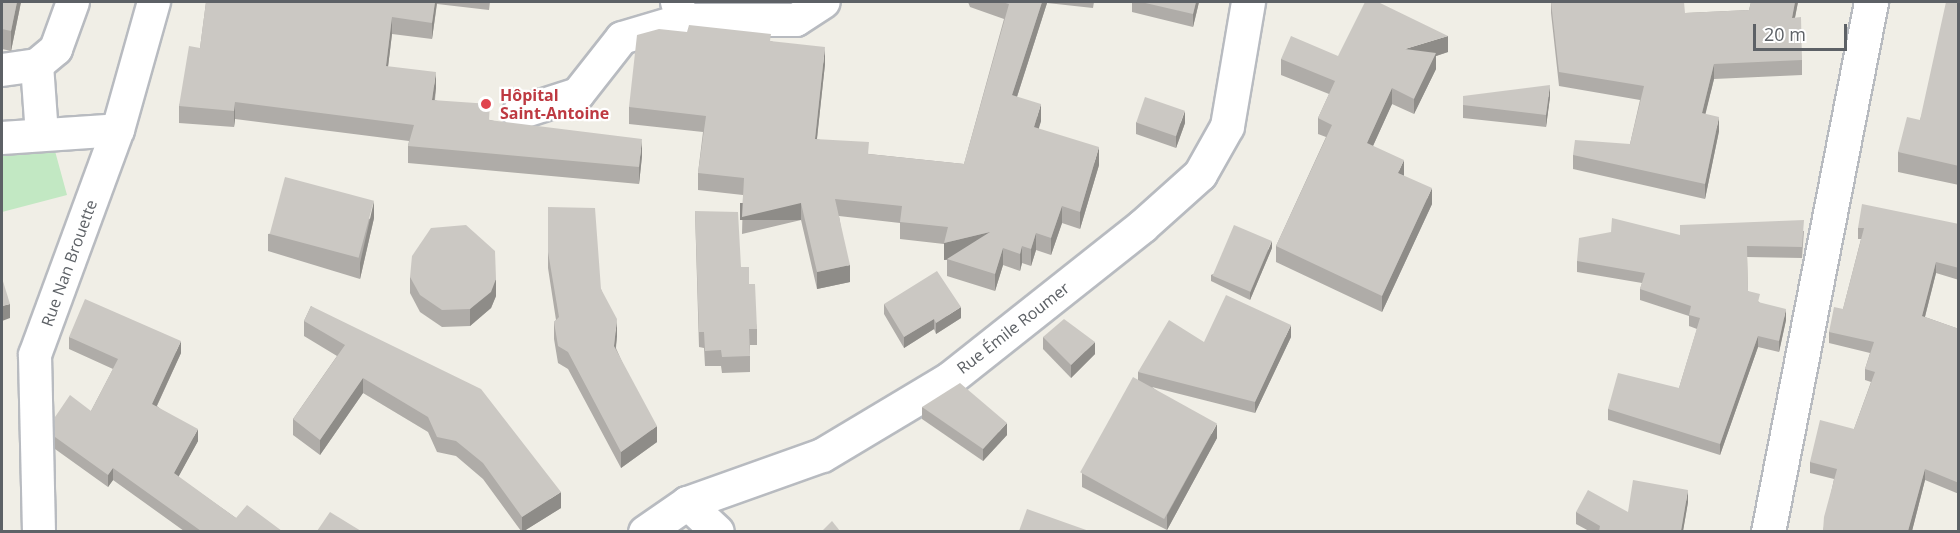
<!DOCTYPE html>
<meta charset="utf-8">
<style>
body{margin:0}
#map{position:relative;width:1960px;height:533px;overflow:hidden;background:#f0eee6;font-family:"Open Sans",sans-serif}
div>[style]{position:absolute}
.green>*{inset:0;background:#c2e8c3}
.roads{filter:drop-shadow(2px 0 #b8bbc0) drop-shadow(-2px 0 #b8bbc0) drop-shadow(0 2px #b8bbc0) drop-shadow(0 -2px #b8bbc0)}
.minor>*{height:32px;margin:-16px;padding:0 16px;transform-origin:16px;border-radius:16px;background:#fff}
.tertiary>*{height:33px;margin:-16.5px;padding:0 16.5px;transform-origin:16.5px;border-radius:16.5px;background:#fff}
.wall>*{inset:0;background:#afaca8}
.shaded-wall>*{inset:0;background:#8e8c88;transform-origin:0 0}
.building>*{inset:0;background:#cbc8c3;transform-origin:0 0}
.dots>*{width:16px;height:16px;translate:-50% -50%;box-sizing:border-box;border:3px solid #fff;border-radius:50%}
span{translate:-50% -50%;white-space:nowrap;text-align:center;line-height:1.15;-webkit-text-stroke:4.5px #fff;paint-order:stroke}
.health-label{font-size:16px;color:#be3a42;font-weight:700}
.left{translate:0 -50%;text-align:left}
.street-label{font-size:16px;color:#5d6166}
.frame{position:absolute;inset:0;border:3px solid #5d6166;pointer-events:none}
.scale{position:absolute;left:1753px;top:24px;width:94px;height:27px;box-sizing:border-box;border:3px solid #5d6166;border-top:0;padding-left:8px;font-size:18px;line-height:21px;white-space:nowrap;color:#5d6166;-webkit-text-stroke:4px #fff;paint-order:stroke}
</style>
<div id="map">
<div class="green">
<div style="clip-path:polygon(52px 140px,67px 195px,2px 212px,2px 153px)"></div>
</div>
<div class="roads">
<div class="minor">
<div style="left:677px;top:2px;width:19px;rotate:72deg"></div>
<div style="left:683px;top:20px;width:113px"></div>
<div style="left:796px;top:20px;width:33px;rotate:-33deg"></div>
<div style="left:37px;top:65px;width:25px;rotate:-40deg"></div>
<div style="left:56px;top:49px;width:50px;rotate:-70.1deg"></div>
<div style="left:2px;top:70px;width:35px;rotate:-8deg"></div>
<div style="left:37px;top:65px;width:69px;rotate:85.9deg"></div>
<div style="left:519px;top:113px;width:62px;rotate:-17.9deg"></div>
<div style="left:578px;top:94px;width:71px;rotate:-51.8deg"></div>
<div style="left:622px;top:38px;width:64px;rotate:-16.4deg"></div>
<div style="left:2px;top:138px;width:116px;rotate:-3.9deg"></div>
<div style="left:687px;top:503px;width:42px;rotate:43.1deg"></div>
<div style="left:39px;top:532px;width:177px;rotate:-91.3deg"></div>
<div style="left:35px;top:355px;width:240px;rotate:-69.8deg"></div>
<div style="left:118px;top:130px;width:133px;rotate:-74.3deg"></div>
</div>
<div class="tertiary">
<div style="left:645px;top:532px;width:51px;rotate:-34.6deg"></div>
<div style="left:687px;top:503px;width:143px;rotate:-19.6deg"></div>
<div style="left:822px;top:455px;width:148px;rotate:-30.9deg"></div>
<div style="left:949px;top:379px;width:246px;rotate:-38.4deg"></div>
<div style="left:1142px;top:226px;width:78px;rotate:-41.9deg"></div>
<div style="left:1200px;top:174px;width:55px;rotate:-60.6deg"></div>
<div style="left:1227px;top:126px;width:126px;rotate:-80.4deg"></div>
<div style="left:1768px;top:532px;width:540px;rotate:-79deg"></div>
</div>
</div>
<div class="wall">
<div style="clip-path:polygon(2px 2px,21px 2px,11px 51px,2px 49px)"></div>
<div style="clip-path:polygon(206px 2px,490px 2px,489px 10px,437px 4px,432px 39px,392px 34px,388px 67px,436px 88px,435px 100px,490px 120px,642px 156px,639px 184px,408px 163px,408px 146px,409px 141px,235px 119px,234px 127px,179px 123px,179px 106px,200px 48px)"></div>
<div style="clip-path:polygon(968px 2px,1094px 2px,1093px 8px,1047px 3px,1017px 97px,1041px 121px,1038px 129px,1099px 165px,1080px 229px,1062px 223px,1051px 255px,1036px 250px,1031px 266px,1022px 263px,1020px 271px,1003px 265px,995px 291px,947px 276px,947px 260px,944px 260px,944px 244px,900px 239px,900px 223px,839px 216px,850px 282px,817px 289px,801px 220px,742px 234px,743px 195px,698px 190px,698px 173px,703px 132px,629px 124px,629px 107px,687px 32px,771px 41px,825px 64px,817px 139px,869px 154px,964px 164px,1004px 19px,970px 7px)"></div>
<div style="clip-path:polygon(1132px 2px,1199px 2px,1193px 27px,1132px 12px)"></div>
<div style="clip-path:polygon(1551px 2px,1685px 13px,1749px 10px,1751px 2px,1798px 2px,1795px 18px,1802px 60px,1802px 75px,1714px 79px,1705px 114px,1719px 131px,1705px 199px,1573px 169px,1573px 155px,1630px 144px,1640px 100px,1559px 86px,1551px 13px)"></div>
<div style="clip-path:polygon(1959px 2px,1959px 185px,1898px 172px,1898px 152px,1920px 120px)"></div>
<div style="clip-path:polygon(1448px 52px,1436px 56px,1436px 69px,1414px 114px,1392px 104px,1373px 146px,1404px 176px,1432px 204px,1382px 312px,1276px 262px,1276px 246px,1326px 137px,1318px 134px,1318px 118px,1329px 94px,1281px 75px,1281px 59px)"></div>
<div style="clip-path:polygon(1463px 96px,1550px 97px,1546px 127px,1463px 118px)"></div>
<div style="clip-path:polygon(1136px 122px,1185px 123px,1176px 148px,1136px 134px)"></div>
<div style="clip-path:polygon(548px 207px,601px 289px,617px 336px,616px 348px,657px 442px,621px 468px,568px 369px,558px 363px,554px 339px,554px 322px,556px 320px,548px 268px)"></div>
<div style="clip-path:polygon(695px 211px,741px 267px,749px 284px,757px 329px,757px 345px,750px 345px,750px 372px,722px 373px,721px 366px,705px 366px,704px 348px,699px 347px)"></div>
<div style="clip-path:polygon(374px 218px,360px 279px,268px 251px,268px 234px)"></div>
<div style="clip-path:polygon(1959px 224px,1959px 280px,1936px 273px,1925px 317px,1959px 329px,1959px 494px,1925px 480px,1912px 531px,1823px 531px,1834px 479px,1810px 473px,1810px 462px,1854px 429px,1871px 382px,1865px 380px,1865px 369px,1870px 353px,1829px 343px,1829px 332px,1843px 309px,1861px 239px,1858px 239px,1858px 228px)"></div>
<div style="clip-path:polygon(1804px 231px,1802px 258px,1747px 257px,1748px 291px,1760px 303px,1786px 320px,1779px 352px,1758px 347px,1720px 455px,1608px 420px,1608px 409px,1679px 388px,1697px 329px,1689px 326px,1689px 316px,1640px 300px,1640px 289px,1642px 283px,1577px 272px,1577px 261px,1680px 235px)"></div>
<div style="clip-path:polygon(1272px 248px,1250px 300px,1211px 281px,1211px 275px)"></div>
<div style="clip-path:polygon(410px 277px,496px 296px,491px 308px,470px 326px,442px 327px,420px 312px,410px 293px)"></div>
<div style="clip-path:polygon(884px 304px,961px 318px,936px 334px,934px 329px,904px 348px,884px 314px)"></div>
<div style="clip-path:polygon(311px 306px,561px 508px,524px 531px,521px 531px,483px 479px,456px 456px,437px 452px,428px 432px,363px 393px,320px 455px,293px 435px,293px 419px,337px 356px,304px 336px,304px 321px)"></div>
<div style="clip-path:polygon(69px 337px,181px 353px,157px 406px,198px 441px,178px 477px,236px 518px,282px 531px,184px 531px,113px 480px,108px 487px,55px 449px,55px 417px,91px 411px,113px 369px,69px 349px)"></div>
<div style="clip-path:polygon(1043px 337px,1095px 354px,1071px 378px,1043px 349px)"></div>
<div style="clip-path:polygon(1291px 337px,1255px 413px,1152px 387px,1217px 438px,1167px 530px,1082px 487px,1082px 473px,1138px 380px,1138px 372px,1204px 342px)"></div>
<div style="clip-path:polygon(922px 407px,1007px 435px,983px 461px,922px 419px)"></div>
<div style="clip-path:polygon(1688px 502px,1683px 531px,1589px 531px,1576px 524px,1576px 512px,1628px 512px)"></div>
</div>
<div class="shaded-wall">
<div style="clip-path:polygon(17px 2px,21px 2px,11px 51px,11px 31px)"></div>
<div style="clip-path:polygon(435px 2px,437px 2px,432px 39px,432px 23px)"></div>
<div style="clip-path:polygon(1042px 2px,1047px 2px,1047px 3px,1012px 112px,1012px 95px)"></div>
<div style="clip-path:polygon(1196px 2px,1199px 2px,1193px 27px,1193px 14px)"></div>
<div style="clip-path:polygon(1795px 2px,1798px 2px,1792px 32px,1792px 18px)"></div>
<div style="clip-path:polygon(392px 17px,392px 34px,386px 83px,386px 66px)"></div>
<div style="clip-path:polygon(1448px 36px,1448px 52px,1436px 56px,1436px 69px,1414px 114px,1414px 99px,1405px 49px)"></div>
<div style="clip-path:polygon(825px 47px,825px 64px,815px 156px,815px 139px)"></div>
<div style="clip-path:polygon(1714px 64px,1714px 79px,1702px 128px,1702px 113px)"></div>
<div style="clip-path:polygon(436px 72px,436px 88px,432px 116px,432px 100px)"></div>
<div style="clip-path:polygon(1550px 85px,1550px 97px,1546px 127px,1546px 115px)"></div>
<div style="clip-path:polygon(1392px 88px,1392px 104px,1367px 159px,1367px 143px)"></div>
<div style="clip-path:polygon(235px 102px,235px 119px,234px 127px,234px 111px)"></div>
<div style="clip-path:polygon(1041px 104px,1041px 121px,1034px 145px,1034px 127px)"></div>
<div style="clip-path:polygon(1185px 111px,1185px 123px,1176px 148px,1176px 136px)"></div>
<div style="clip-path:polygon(1719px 117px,1719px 131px,1705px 199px,1705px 184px)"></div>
<div style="clip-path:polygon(642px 139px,642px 156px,639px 184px,639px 167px)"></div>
<div style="clip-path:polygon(1099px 147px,1099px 165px,1080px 229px,1080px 212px)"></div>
<div style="clip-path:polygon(1404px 160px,1404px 176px,1398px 173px)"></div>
<div style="clip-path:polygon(1432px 188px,1432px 204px,1382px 312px,1382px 296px)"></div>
<div style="clip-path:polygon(374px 201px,374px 218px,360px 279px,360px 263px)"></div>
<div style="left:801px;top:203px;width:17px;height:61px;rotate:90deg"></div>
<div style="clip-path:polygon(1062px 206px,1062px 223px,1051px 255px,1051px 238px)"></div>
<div style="clip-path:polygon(990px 232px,990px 250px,944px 260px,944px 243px)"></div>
<div style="clip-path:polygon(1036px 233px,1036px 250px,1031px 266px,1031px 249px)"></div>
<div style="clip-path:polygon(1272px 241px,1272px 248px,1250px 300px,1250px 293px)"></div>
<div style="clip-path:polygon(1022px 246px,1022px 263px,1020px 271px,1020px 254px)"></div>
<div style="clip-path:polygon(1003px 248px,1003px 265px,995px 291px,995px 274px)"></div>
<div style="clip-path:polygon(1936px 262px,1936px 273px,1922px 328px,1922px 316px)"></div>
<div style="clip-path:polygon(850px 265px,850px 282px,817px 289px,817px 272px)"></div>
<div style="clip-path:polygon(496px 279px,496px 296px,491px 308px,470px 326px,470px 309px)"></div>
<div style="clip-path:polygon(10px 304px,10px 318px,2px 321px,2px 306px)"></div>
<div style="clip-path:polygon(961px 307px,961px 318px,936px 334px,936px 323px)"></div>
<div style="clip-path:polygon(1786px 309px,1786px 320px,1779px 352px,1779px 341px)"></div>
<div style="clip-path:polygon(617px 319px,617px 336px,614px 362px,614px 346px)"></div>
<div style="clip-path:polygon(934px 319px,934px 329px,904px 348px,904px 337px)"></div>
<div style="clip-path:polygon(1291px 325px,1291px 337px,1255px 413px,1255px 402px)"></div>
<div style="clip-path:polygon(1758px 336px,1758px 347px,1720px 455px,1720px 444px)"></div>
<div style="clip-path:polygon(181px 341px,181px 353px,152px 416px,152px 404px)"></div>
<div style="clip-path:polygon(1095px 342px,1095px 354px,1071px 378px,1071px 365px)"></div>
<div style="clip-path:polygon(363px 378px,363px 393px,320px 455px,320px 440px)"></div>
<div style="clip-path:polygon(1007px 423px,1007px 435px,983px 461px,983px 449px)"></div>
<div style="clip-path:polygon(1217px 424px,1217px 438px,1167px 530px,1167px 515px)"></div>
<div style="clip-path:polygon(657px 426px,657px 442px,621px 468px,621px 452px)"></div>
<div style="clip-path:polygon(198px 429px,198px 441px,174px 485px,174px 473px)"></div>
<div style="clip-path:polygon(113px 468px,113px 480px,108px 487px,108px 475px)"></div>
<div style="clip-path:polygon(1925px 469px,1925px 480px,1912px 531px,1908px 531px)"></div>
<div style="clip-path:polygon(1688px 490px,1688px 502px,1683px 531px,1681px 531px)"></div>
<div style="clip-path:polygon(561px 492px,561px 508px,524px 531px,522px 531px,522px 517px)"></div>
</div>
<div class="building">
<div style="clip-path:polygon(2px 2px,17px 2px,11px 31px,2px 29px)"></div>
<div style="clip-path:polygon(206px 2px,435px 2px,432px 23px,392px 17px,386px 66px,436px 72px,432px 100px,490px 104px,489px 120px,642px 139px,639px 167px,408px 146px,414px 125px,235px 102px,234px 111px,179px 106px,189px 46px,200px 48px)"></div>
<div style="clip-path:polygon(1002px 2px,1042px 2px,1012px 95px,1041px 104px,1034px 127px,1099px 147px,1080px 212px,1062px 206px,1051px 238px,1036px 233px,1031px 249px,1022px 246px,1020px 254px,1003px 248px,995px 274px,947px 259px,990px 232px,944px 243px,948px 227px,900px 222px,902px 206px,835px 199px,850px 265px,817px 272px,801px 203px,742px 217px,744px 178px,698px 173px,706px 116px,629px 107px,637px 35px,659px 29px,687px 32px,689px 25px,771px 34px,770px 41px,825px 47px,815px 139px,869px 142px,868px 154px,964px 164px,1009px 4px)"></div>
<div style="clip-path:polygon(1141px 2px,1196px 2px,1193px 14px)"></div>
<div style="clip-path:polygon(1365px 2px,1378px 2px,1448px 36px,1405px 49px,1436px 53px,1414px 99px,1392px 88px,1367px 143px,1404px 160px,1398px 173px,1432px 188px,1382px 296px,1276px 246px,1332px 125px,1318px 118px,1335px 81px,1281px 59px,1291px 36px,1338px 56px)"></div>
<div style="clip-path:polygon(1551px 2px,1684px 2px,1685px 13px,1749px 10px,1751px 2px,1795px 2px,1792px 18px,1801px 17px,1802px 60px,1714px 64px,1702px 113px,1719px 117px,1705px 184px,1573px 155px,1575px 140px,1630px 144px,1644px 86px,1559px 72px)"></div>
<div style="clip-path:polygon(1946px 2px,1959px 2px,1959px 166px,1898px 152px,1907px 117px,1920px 120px)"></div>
<div style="clip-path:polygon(1550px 85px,1546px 115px,1463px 105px,1463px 96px)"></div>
<div style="left:1145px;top:97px;width:42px;height:27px;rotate:19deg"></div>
<div style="left:285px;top:177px;width:92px;height:59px;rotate:15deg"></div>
<div style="clip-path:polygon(1862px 204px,1959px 224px,1959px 268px,1936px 262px,1922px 316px,1959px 329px,1959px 483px,1925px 469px,1908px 531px,1823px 531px,1824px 517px,1837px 469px,1810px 462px,1820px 420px,1854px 429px,1875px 372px,1865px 369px,1874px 342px,1829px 332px,1834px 307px,1843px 309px,1864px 228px,1858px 228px)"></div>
<div style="clip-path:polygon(548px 207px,595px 208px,601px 289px,617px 319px,614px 346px,657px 426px,621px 452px,568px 352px,558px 346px,554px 322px,559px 317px,548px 252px)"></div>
<div style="clip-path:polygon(695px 211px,738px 212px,741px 267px,749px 267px,749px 284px,755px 284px,757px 329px,749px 329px,750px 356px,722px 357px,721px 350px,705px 351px,704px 332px,699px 332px)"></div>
<div style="clip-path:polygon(1612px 218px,1680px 235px,1680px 225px,1804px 220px,1802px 247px,1747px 246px,1748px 291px,1760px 294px,1758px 302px,1786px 309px,1779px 341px,1758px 336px,1720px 444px,1608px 409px,1618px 373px,1679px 388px,1700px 318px,1689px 315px,1691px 306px,1640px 289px,1645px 273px,1577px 261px,1579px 238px,1611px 232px)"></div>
<div style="clip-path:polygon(466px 225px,495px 251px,496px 279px,491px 292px,470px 309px,442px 310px,420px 295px,410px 277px,412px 256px,431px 228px)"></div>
<div style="left:1234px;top:225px;width:41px;height:55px;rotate:23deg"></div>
<div style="clip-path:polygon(937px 271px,961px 307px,936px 323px,934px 319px,904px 337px,884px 304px)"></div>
<div style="clip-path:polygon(2px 278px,10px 304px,2px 306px)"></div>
<div style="clip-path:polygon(1226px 295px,1291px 325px,1255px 402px,1138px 372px,1169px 320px,1204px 342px)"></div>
<div style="clip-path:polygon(85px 299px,181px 341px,152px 404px,198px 429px,174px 473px,236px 518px,247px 505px,282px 531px,201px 531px,113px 468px,108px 475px,55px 437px,55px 417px,70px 395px,91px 411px,118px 359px,69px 337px)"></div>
<div style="clip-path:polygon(311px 306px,481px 389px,561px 492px,522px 517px,483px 463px,456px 441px,437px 437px,428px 417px,363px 378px,320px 440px,293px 419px,345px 345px,304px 321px)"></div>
<div style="clip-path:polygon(1064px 319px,1095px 342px,1071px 365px,1043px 337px)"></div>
<div style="left:1133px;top:377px;width:96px;height:109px;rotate:29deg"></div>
<div style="clip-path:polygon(960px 383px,1007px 423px,983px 449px,922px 407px)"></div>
<div style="clip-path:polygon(1633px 480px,1688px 490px,1681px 531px,1599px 531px,1600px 526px,1576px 512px,1588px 490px,1628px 512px)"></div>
<div style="clip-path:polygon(1027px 509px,1089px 531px,1019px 531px)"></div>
<div style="clip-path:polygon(330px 512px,361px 531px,317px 531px)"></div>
<div style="clip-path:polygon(832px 521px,840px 531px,822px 531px)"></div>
</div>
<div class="dots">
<div style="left:486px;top:104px;background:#e0444e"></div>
</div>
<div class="health-label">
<span class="left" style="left:500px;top:104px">Hôpital<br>Saint-Antoine</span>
</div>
<div class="street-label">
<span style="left:69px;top:263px;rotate:-70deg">Rue Nan Brouette</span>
<span style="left:1013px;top:328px;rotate:-38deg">Rue Émile Roumer</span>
</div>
<div class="frame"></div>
<div class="scale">20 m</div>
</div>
